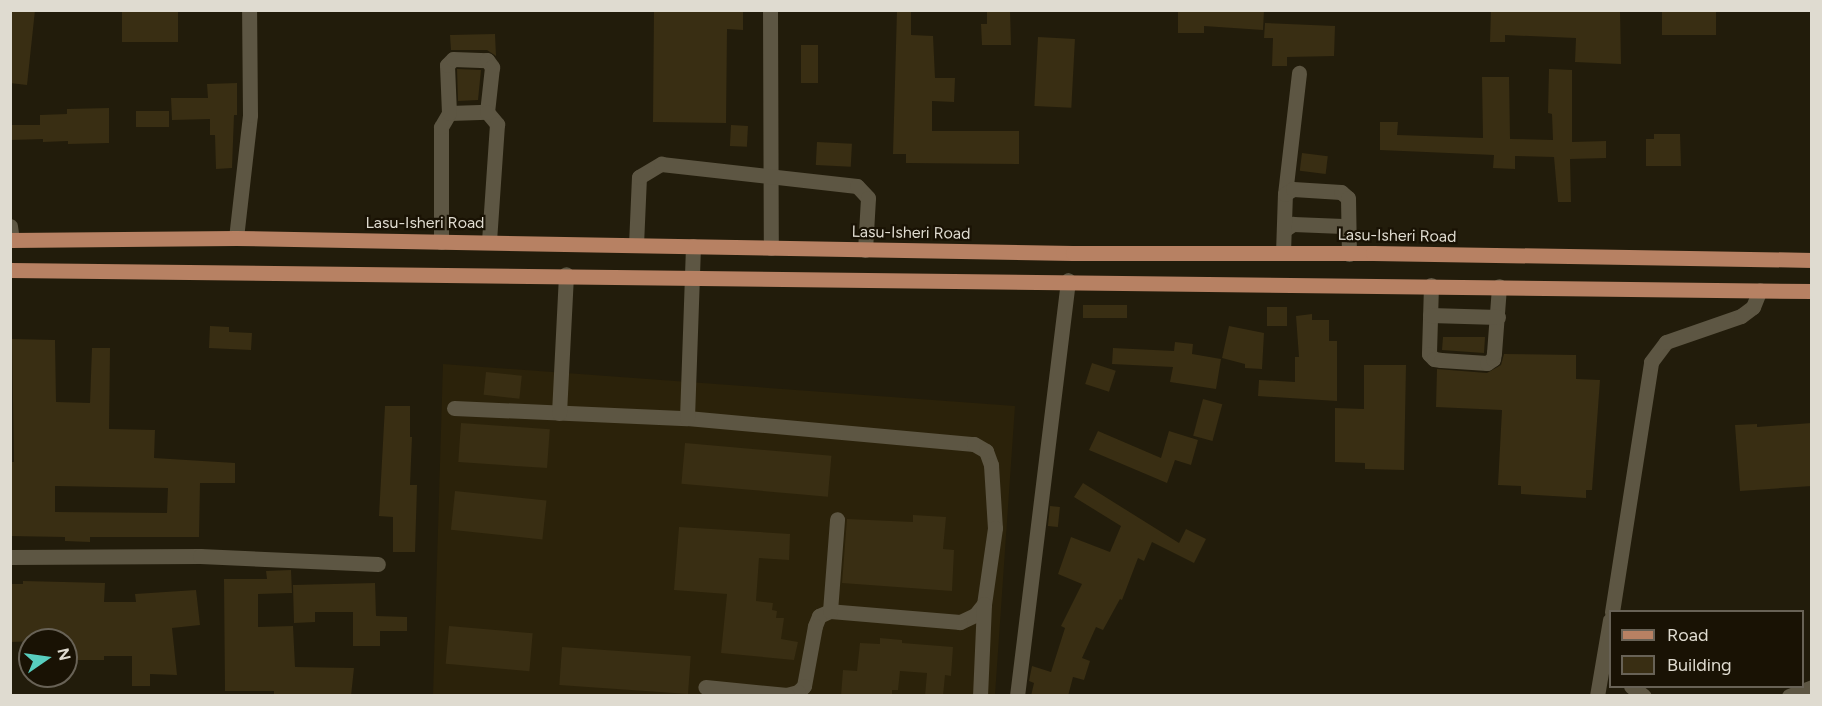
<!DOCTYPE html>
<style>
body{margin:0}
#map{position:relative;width:1822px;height:706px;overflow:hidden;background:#221c0b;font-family:Figtree,sans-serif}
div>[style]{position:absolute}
.built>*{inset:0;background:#2b220a}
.building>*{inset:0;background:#392e13;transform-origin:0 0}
.minor>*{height:15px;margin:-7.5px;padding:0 7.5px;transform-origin:7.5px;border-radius:7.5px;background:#5d5643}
.major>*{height:15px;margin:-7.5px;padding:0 7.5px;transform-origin:7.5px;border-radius:7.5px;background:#b78163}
span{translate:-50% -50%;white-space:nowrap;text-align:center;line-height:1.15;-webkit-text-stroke:4.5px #191204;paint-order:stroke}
.street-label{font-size:16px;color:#dfdbd0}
.frame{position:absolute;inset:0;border:12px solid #dfdbd0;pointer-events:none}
.legend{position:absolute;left:1609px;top:610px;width:195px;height:78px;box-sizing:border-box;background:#191204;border:2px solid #686256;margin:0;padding:8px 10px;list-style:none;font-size:18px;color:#dfdbd0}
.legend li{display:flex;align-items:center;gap:12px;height:30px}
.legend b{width:30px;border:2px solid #686256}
.north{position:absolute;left:18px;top:628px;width:60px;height:60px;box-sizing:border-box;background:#191204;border:2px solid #686256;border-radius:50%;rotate:77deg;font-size:16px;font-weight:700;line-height:24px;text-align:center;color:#dfdbd0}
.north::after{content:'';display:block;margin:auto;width:21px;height:27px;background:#58cebf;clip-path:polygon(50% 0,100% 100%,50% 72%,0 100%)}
</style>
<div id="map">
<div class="built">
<div style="clip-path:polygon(443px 364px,1015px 406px,995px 695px,433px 696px)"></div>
</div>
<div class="building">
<div style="clip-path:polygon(10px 10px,35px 10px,27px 85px,10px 83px)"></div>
<div style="left:122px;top:10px;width:56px;height:32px"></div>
<div style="clip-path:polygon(654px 10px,743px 10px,743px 30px,727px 29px,726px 123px,653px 122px)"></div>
<div style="clip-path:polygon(897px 10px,911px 10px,911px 35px,933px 36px,935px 78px,955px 78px,954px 102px,932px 101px,932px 131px,1019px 131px,1019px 164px,906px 163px,906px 154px,893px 154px)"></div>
<div style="clip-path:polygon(987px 10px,1010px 10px,1011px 45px,982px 45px,981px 24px,987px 24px)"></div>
<div style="clip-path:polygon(1178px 10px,1264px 10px,1263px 30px,1204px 26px,1204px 33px,1178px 33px)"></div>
<div style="clip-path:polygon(1491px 10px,1620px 10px,1621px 64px,1575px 62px,1576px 38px,1505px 35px,1505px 42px,1490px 42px)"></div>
<div style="left:1662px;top:10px;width:54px;height:25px"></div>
<div style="clip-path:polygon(1265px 23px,1335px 26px,1334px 56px,1287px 57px,1287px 66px,1272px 66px,1273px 38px,1264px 38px)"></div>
<div style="clip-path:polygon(495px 34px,496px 56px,487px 50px,451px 50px,450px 35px)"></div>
<div style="left:1038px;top:37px;width:37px;height:69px;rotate:3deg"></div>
<div style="left:801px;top:45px;width:17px;height:38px"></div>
<div style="clip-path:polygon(457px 69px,481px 70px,478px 100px,458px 101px)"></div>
<div style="clip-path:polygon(1549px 69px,1572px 70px,1572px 142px,1606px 141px,1606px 158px,1570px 159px,1571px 202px,1558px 202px,1554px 157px,1515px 156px,1515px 169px,1493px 168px,1494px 155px,1380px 150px,1380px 122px,1398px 122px,1397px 135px,1483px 138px,1482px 77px,1509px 77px,1510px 139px,1553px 140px,1552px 114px,1548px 113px)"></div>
<div style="clip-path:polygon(237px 83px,237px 115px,234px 115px,232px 168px,216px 169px,215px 135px,210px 135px,210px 119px,172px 120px,171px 98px,208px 98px,207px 84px)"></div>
<div style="clip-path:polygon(109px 108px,109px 143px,68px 144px,68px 141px,43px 142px,43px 139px,10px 140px,10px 125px,40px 125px,40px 115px,67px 114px,67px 109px)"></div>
<div style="left:169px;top:111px;width:16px;height:33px;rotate:90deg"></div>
<div style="left:731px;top:125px;width:17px;height:21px;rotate:3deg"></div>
<div style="clip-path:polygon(1654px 134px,1680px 134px,1681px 166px,1646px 166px,1646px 139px,1654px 139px)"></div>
<div style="left:817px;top:142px;width:35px;height:23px;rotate:3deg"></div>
<div style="left:1302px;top:153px;width:26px;height:18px;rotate:7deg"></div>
<div style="left:1083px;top:305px;width:44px;height:13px"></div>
<div style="left:1267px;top:307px;width:20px;height:19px"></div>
<div style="clip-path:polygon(1312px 314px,1312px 320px,1329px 320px,1329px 341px,1337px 341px,1337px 401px,1258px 396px,1259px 380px,1295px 382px,1295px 357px,1299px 357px,1296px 316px)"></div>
<div style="clip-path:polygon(210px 326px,229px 327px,229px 332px,252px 333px,251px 350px,209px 348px)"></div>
<div style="clip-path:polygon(1229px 326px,1264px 333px,1262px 369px,1245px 368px,1245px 364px,1222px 358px)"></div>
<div style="clip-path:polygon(1443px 337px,1485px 337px,1484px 353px,1442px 350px)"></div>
<div style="clip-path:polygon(evenodd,12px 339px,55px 340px,56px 402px,90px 403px,92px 348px,110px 348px,109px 429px,155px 430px,154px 458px,235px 463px,235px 483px,200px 483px,199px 537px,90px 537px,90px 542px,65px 541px,65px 537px,10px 536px,10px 462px,14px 462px,12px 339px,55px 486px,168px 488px,167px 513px,55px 512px,55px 486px)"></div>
<div style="clip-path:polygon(1175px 342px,1193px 344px,1192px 354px,1221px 359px,1216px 389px,1170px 382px,1173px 367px,1112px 364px,1113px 348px,1174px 351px)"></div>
<div style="clip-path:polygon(1504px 354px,1576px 355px,1576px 379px,1600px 380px,1592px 490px,1586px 490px,1586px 498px,1521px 494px,1521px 486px,1498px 485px,1502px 410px,1436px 407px,1437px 369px,1487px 373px,1501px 365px)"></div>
<div style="left:1092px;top:363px;width:25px;height:22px;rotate:18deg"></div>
<div style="clip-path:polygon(1364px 365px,1406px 365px,1404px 470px,1365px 469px,1365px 463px,1335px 462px,1335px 408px,1364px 409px)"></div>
<div style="left:486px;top:372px;width:36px;height:23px;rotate:6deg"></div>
<div style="left:1203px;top:399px;width:20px;height:38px;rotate:15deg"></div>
<div style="clip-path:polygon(385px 406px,410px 406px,410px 437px,412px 437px,410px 485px,417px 485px,415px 552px,393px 552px,393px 517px,379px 516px)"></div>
<div style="left:461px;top:423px;width:89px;height:39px;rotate:4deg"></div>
<div style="clip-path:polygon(1812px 423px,1812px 486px,1740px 491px,1735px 425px,1757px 424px,1757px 427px)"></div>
<div style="clip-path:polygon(1098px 431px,1161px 458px,1169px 431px,1198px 440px,1191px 465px,1175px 460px,1167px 483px,1089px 450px)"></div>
<div style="left:685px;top:443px;width:147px;height:41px;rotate:5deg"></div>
<div style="clip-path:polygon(1083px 483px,1179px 543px,1186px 529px,1206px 539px,1194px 563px,1152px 542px,1144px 561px,1138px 558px,1122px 600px,1120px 599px,1103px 630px,1096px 627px,1082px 658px,1090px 661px,1084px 680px,1073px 677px,1068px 696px,1031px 696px,1034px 683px,1029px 681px,1032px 666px,1051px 672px,1065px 628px,1061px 626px,1082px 584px,1058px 574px,1071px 537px,1110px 552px,1121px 526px,1074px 497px)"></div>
<div style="left:455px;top:491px;width:92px;height:39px;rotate:6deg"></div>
<div style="left:1050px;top:506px;width:10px;height:20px;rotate:6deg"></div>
<div style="clip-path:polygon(913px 515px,946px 517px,943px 549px,954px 550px,952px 591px,842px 583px,847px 519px,913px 522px)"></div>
<div style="clip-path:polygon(679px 527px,790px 534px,789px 560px,759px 558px,756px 601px,773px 603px,772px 610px,777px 611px,776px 618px,784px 618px,781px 639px,798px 642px,794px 660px,721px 653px,727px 594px,674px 590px)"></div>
<div style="clip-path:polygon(291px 570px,292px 593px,258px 594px,258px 627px,293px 626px,295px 667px,354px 668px,351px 696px,274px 696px,274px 691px,225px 691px,224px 579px,267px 579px,266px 571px)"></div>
<div style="clip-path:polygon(23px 581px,105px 583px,104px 602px,136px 602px,135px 594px,196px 590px,200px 625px,172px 628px,177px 675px,150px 674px,150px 686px,132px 686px,132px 656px,104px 656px,104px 660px,68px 660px,68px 640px,10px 642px,10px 584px,23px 584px)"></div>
<div style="clip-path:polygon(375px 583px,376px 616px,407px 617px,407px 631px,380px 631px,380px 646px,353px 646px,353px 612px,315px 612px,315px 622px,294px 623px,293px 585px)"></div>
<div style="left:449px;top:626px;width:84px;height:38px;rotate:5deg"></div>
<div style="clip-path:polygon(880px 638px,902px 640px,902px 643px,953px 647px,951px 676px,945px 675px,943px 696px,925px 696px,927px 673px,900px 671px,898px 690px,892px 690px,892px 696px,841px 696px,843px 670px,857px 671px,860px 643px,880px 644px)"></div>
<div style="left:562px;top:647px;width:129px;height:38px;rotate:4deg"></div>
</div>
<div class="minor">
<div style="left:770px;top:10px;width:238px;rotate:89.8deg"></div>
<div style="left:449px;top:113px;width:38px;rotate:-2deg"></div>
<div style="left:1285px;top:194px;width:122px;rotate:-83.4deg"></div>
<div style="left:10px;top:226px;width:14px;rotate:82deg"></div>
<div style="left:1284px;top:230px;width:11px;rotate:-34deg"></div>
<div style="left:1293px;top:224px;width:50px;rotate:2.3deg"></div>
<div style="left:1343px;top:226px;width:9px;rotate:49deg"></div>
<div style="left:236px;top:238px;width:124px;rotate:-83.5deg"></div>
<div style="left:250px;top:115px;width:105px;rotate:-90.5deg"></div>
<div style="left:441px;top:242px;width:115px;rotate:-90deg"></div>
<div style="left:441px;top:127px;width:16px;rotate:-60deg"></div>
<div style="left:449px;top:113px;width:48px;rotate:-92.4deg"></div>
<div style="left:447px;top:65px;width:8px;rotate:-45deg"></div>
<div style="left:453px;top:59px;width:34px;rotate:2deg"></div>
<div style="left:487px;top:60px;width:9px;rotate:54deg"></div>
<div style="left:492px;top:67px;width:45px;rotate:96.3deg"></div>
<div style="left:487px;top:112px;width:16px;rotate:50deg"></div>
<div style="left:497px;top:124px;width:117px;rotate:93.9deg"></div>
<div style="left:636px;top:245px;width:68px;rotate:-87.5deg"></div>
<div style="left:639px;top:177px;width:26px;rotate:-31deg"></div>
<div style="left:661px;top:164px;width:197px;rotate:6.4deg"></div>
<div style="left:857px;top:186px;width:16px;rotate:47deg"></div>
<div style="left:868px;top:198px;width:52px;rotate:93.3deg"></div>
<div style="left:1283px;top:253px;width:59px;rotate:-88.1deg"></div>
<div style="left:1285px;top:194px;width:9px;rotate:-32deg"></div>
<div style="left:1293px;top:189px;width:48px;rotate:3.6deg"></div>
<div style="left:1341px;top:192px;width:9px;rotate:41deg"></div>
<div style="left:1348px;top:198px;width:56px;rotate:89deg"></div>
<div style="left:1431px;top:285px;width:69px;rotate:91.7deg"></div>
<div style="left:1429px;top:354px;width:7px;rotate:45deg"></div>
<div style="left:1434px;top:359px;width:7px;rotate:8deg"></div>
<div style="left:1441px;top:360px;width:46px;rotate:3.7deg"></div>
<div style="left:1487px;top:363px;width:7px;rotate:-34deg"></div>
<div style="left:1493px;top:359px;width:6px;rotate:-81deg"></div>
<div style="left:1494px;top:353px;width:67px;rotate:-85.7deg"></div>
<div style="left:1430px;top:315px;width:68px;rotate:1.7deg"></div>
<div style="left:454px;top:408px;width:233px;rotate:2.5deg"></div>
<div style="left:687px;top:418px;width:288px;rotate:5.2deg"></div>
<div style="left:974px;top:444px;width:14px;rotate:30deg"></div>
<div style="left:986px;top:451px;width:15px;rotate:70deg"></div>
<div style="left:991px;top:465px;width:63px;rotate:86.4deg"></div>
<div style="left:995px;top:528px;width:77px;rotate:98.2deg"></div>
<div style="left:984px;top:604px;width:14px;rotate:129deg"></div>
<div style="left:975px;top:615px;width:17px;rotate:155deg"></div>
<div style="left:960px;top:622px;width:130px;rotate:-175.2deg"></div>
<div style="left:830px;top:611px;width:12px;rotate:156deg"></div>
<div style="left:819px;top:616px;width:11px;rotate:112deg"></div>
<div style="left:815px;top:626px;width:61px;rotate:100.4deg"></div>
<div style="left:804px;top:686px;width:8px;rotate:135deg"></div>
<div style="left:798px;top:692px;width:11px;rotate:165deg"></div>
<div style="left:787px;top:695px;width:82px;rotate:-174.4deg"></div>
<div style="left:559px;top:413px;width:139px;rotate:-87.1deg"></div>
<div style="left:687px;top:418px;width:172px;rotate:-88deg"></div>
<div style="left:10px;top:557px;width:190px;rotate:-0.3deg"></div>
<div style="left:200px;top:556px;width:178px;rotate:2.6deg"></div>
<div style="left:830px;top:611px;width:92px;rotate:-85.6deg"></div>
<div style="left:1612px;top:612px;width:253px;rotate:-81.1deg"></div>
<div style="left:1651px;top:362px;width:25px;rotate:-53deg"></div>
<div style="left:1666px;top:342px;width:79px;rotate:-19.1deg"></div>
<div style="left:1741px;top:316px;width:15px;rotate:-37deg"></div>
<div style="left:1753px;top:307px;width:18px;rotate:-68deg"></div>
<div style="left:1631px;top:686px;width:16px;rotate:38deg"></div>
<div style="left:980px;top:696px;width:92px;rotate:-87.5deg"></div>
<div style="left:1017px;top:696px;width:419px;rotate:-83deg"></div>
<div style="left:1597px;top:696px;width:77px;rotate:-80.3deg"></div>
<div style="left:1789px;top:696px;width:25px;rotate:-21deg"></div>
</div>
<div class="major">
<div style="left:10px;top:240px;width:226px;rotate:-0.5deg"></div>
<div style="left:236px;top:238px;width:837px;rotate:1.03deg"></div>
<div style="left:1073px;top:253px;width:300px"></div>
<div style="left:1373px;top:253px;width:439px;rotate:0.9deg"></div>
<div style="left:10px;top:270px;width:1802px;rotate:0.67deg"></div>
</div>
<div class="street-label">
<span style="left:425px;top:223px">Lasu-Isheri Road</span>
<span style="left:911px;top:233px;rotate:1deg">Lasu-Isheri Road</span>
<span style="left:1397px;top:236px;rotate:1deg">Lasu-Isheri Road</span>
</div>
<div class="frame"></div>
<ul class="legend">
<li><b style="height:8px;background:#b78163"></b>Road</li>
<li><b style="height:16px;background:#392e13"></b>Building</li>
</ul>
<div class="north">N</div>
</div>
